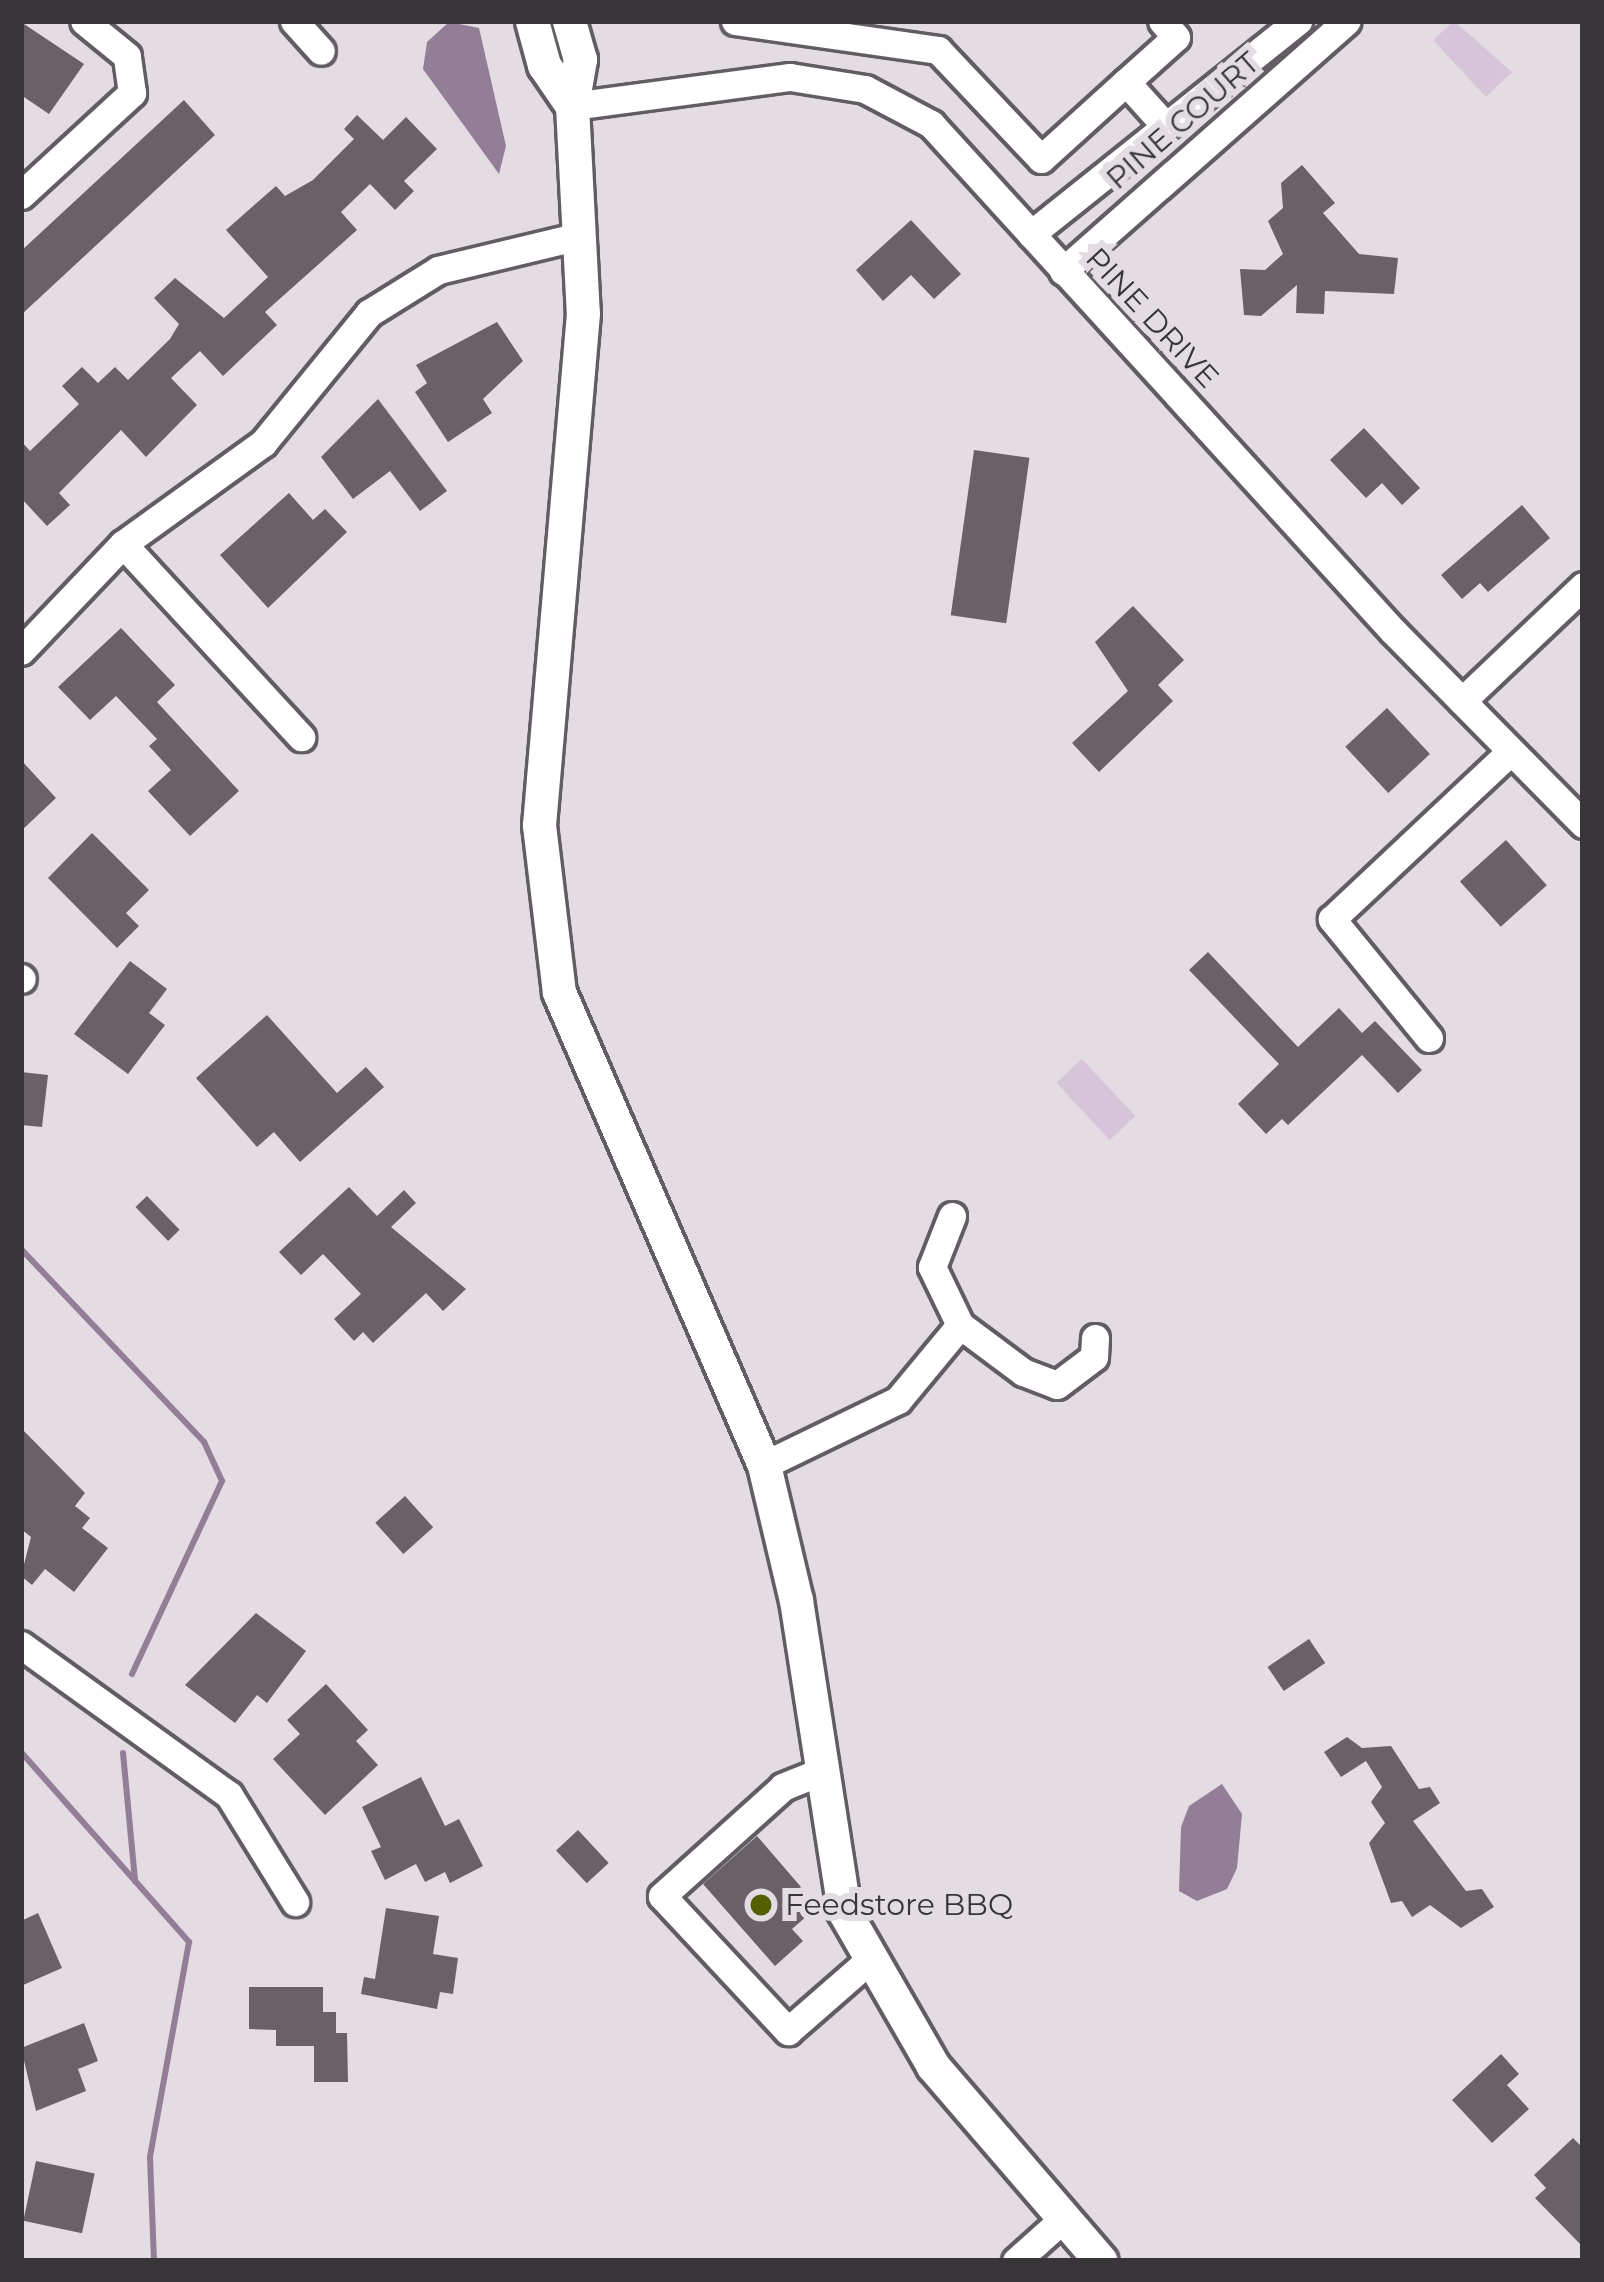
<!DOCTYPE html>
<style>
body{margin:0}
#map{position:relative;width:1604px;height:2282px;overflow:hidden;background:#e3dce3;font-family:Montserrat,sans-serif}
div>[style]{position:absolute}
.green>*{inset:0;background:#d6c5d8;transform-origin:0 0}
.water>*{inset:0;background:#947d97}
.stream>*{height:6px;margin:-3px;padding:0 3px;transform-origin:3px;border-radius:3px;background:#947d97}
.building>*{inset:0;background:#686268;transform-origin:0 0}
.roads{filter:drop-shadow(3px 0 #625c63) drop-shadow(-3px 0 #625c63) drop-shadow(0 3px #625c63) drop-shadow(0 -3px #625c63)}
.minor>*{height:27px;margin:-13.5px;padding:0 13.5px;transform-origin:13.5px;border-radius:13.5px;background:#fff}
.major>*{height:33px;margin:-16.5px;padding:0 16.5px;transform-origin:16.5px;border-radius:16.5px;background:#fff}
.dots>*{width:33px;height:33px;translate:-50% -50%;box-sizing:border-box;border:6px solid #e3dce3;border-radius:50%}
span{translate:-50% -50%;white-space:nowrap;text-align:center;line-height:1.15;-webkit-text-stroke:12px #e3dce3;paint-order:stroke}
.street-label{font-size:30px;color:#383538}
.poi-label{font-size:30px;color:#383538}
.left{translate:0 -50%;text-align:left}
.frame{position:absolute;inset:0;border:24px solid #383538;pointer-events:none}
</style>
<div id="map">
<div class="green">
<div style="clip-path:polygon(1454px 21px,1512px 72px,1486px 97px,1433px 40px)"></div>
<div style="left:1082px;top:1059px;width:78px;height:35px;rotate:47deg"></div>
</div>
<div class="water">
<div style="clip-path:polygon(449px 22px,479px 28px,506px 146px,499px 174px,423px 69px,427px 42px)"></div>
<div style="clip-path:polygon(1222px 1784px,1242px 1814px,1237px 1868px,1227px 1889px,1197px 1901px,1179px 1891px,1181px 1827px,1189px 1806px)"></div>
</div>
<div class="stream">
<div style="left:21px;top:1249px;width:266px;rotate:46.5deg"></div>
<div style="left:204px;top:1442px;width:43px;rotate:65.2deg"></div>
<div style="left:222px;top:1481px;width:213px;rotate:115deg"></div>
<div style="left:21px;top:1752px;width:254px;rotate:48.5deg"></div>
<div style="left:189px;top:1942px;width:219px;rotate:100.3deg"></div>
<div style="left:150px;top:2157px;width:104px;rotate:87.8deg"></div>
<div style="left:123px;top:1753px;width:129px;rotate:84.6deg"></div>
</div>
<div class="building">
<div style="clip-path:polygon(21px 22px,84px 64px,49px 114px,21px 95px)"></div>
<div style="clip-path:polygon(184px 100px,215px 135px,21px 315px,21px 251px)"></div>
<div style="clip-path:polygon(357px 115px,383px 140px,406px 117px,437px 149px,404px 181px,414px 191px,395px 210px,370px 184px,341px 212px,357px 230px,265px 312px,277px 325px,223px 376px,200px 351px,171px 378px,197px 405px,146px 457px,121px 430px,59px 493px,70px 505px,47px 526px,21px 498px,21px 441px,30px 451px,79px 404px,62px 386px,82px 367px,98px 383px,115px 367px,128px 380px,170px 339px,179px 324px,154px 298px,175px 278px,224px 318px,268px 277px,226px 230px,276px 186px,285px 196px,313px 180px,354px 139px,344px 129px)"></div>
<div style="clip-path:polygon(1302px 165px,1335px 203px,1323px 213px,1359px 254px,1398px 258px,1394px 294px,1325px 291px,1324px 314px,1296px 313px,1297px 285px,1261px 316px,1244px 315px,1240px 269px,1265px 270px,1283px 254px,1268px 221px,1283px 208px,1281px 183px)"></div>
<div style="clip-path:polygon(911px 220px,961px 274px,934px 299px,911px 275px,883px 301px,856px 270px)"></div>
<div style="clip-path:polygon(497px 322px,523px 361px,483px 399px,492px 413px,448px 442px,415px 392px,427px 383px,416px 365px)"></div>
<div style="clip-path:polygon(378px 399px,447px 491px,420px 511px,390px 471px,353px 499px,321px 457px)"></div>
<div style="clip-path:polygon(1364px 428px,1420px 488px,1402px 505px,1382px 483px,1366px 498px,1330px 460px)"></div>
<div style="left:974px;top:450px;width:56px;height:167px;rotate:8deg"></div>
<div style="clip-path:polygon(289px 493px,313px 520px,325px 509px,347px 532px,268px 608px,220px 555px)"></div>
<div style="clip-path:polygon(1522px 505px,1550px 538px,1488px 592px,1480px 583px,1462px 599px,1441px 575px)"></div>
<div style="clip-path:polygon(1133px 606px,1184px 660px,1158px 685px,1173px 701px,1099px 772px,1072px 743px,1128px 691px,1095px 642px)"></div>
<div style="clip-path:polygon(121px 628px,175px 685px,157px 702px,239px 791px,190px 836px,148px 791px,171px 770px,149px 746px,157px 739px,116px 696px,90px 720px,58px 687px)"></div>
<div style="left:1387px;top:708px;width:63px;height:57px;rotate:47deg"></div>
<div style="clip-path:polygon(21px 760px,56px 798px,21px 831px)"></div>
<div style="clip-path:polygon(92px 833px,149px 890px,126px 913px,139px 926px,117px 948px,48px 878px)"></div>
<div style="left:1506px;top:840px;width:61px;height:62px;rotate:48deg"></div>
<div style="clip-path:polygon(1208px 952px,1298px 1047px,1339px 1008px,1362px 1033px,1375px 1021px,1422px 1070px,1398px 1093px,1362px 1055px,1288px 1125px,1282px 1119px,1266px 1134px,1238px 1104px,1279px 1064px,1189px 970px)"></div>
<div style="clip-path:polygon(130px 961px,167px 989px,149px 1013px,165px 1025px,128px 1074px,74px 1034px)"></div>
<div style="clip-path:polygon(267px 1015px,337px 1093px,366px 1067px,384px 1087px,300px 1162px,274px 1132px,257px 1147px,196px 1078px)"></div>
<div style="clip-path:polygon(21px 1072px,48px 1075px,42px 1127px,21px 1125px)"></div>
<div style="clip-path:polygon(349px 1187px,377px 1216px,404px 1190px,416px 1203px,391px 1227px,466px 1289px,443px 1311px,426px 1293px,373px 1343px,363px 1332px,354px 1341px,334px 1319px,361px 1294px,323px 1254px,301px 1275px,279px 1252px)"></div>
<div style="left:147px;top:1196px;width:47px;height:16px;rotate:46deg"></div>
<div style="clip-path:polygon(21px 1428px,85px 1493px,75px 1506px,90px 1518px,82px 1528px,108px 1548px,74px 1592px,45px 1569px,32px 1585px,21px 1576px,31px 1537px,21px 1529px)"></div>
<div style="left:405px;top:1496px;width:42px;height:40px;rotate:48deg"></div>
<div style="clip-path:polygon(256px 1613px,306px 1651px,267px 1703px,257px 1695px,235px 1723px,185px 1685px)"></div>
<div style="left:1309px;top:1639px;width:29px;height:50px;rotate:56deg"></div>
<div style="clip-path:polygon(326px 1684px,368px 1730px,356px 1741px,378px 1765px,325px 1815px,273px 1759px,300px 1734px,287px 1720px)"></div>
<div style="clip-path:polygon(1347px 1737px,1362px 1748px,1391px 1746px,1419px 1789px,1430px 1787px,1440px 1803px,1413px 1821px,1466px 1891px,1482px 1889px,1494px 1907px,1461px 1928px,1430px 1905px,1412px 1917px,1402px 1901px,1391px 1903px,1369px 1843px,1385px 1823px,1371px 1802px,1382px 1787px,1366px 1761px,1341px 1777px,1324px 1752px)"></div>
<div style="clip-path:polygon(421px 1777px,445px 1826px,459px 1819px,483px 1866px,450px 1883px,445px 1872px,425px 1882px,416px 1864px,385px 1880px,371px 1851px,381px 1847px,362px 1807px)"></div>
<div style="left:578px;top:1830px;width:45px;height:30px;rotate:47deg"></div>
<div style="clip-path:polygon(757px 1836px,801px 1887px,793px 1895px,808px 1915px,792px 1929px,803px 1941px,775px 1966px,703px 1884px)"></div>
<div style="clip-path:polygon(386px 1908px,439px 1916px,433px 1954px,458px 1958px,453px 1994px,440px 1992px,437px 2009px,361px 1994px,364px 1977px,375px 1979px)"></div>
<div style="clip-path:polygon(38px 1913px,62px 1968px,21px 1986px,21px 1921px)"></div>
<div style="clip-path:polygon(249px 1987px,323px 1987px,323px 2012px,336px 2012px,336px 2033px,347px 2033px,348px 2082px,314px 2082px,314px 2046px,276px 2046px,276px 2030px,249px 2029px)"></div>
<div style="clip-path:polygon(84px 2023px,98px 2061px,78px 2069px,86px 2091px,36px 2111px,21px 2048px)"></div>
<div style="clip-path:polygon(1501px 2054px,1519px 2074px,1507px 2085px,1529px 2109px,1492px 2143px,1452px 2100px)"></div>
<div style="clip-path:polygon(1573px 2138px,1583px 2148px,1583px 2247px,1535px 2198px,1546px 2188px,1534px 2175px)"></div>
<div style="left:36px;top:2161px;width:60px;height:61px;rotate:12deg"></div>
</div>
<div class="roads">
<div class="minor">
<div style="left:294px;top:21px;width:40px;rotate:48deg"></div>
<div style="left:735px;top:21px;width:205px;rotate:8.1deg"></div>
<div style="left:938px;top:50px;width:150px;rotate:46.6deg"></div>
<div style="left:1041px;top:159px;width:115px;rotate:-42.2deg"></div>
<div style="left:1126px;top:82px;width:54px;rotate:48deg"></div>
<div style="left:1126px;top:82px;width:67px;rotate:-42deg"></div>
<div style="left:1176px;top:37px;width:21px;rotate:-131deg"></div>
<div style="left:572px;top:106px;width:220px;rotate:-7.6deg"></div>
<div style="left:790px;top:77px;width:76px;rotate:9.1deg"></div>
<div style="left:865px;top:89px;width:75px;rotate:27.9deg"></div>
<div style="left:931px;top:124px;width:686px;rotate:47.66deg"></div>
<div style="left:1393px;top:631px;width:271px;rotate:45.4deg"></div>
<div style="left:21px;top:195px;width:151px;rotate:-42.6deg"></div>
<div style="left:132px;top:93px;width:37px;rotate:-98deg"></div>
<div style="left:127px;top:56px;width:55px;rotate:-140.9deg"></div>
<div style="left:1031px;top:234px;width:342px;rotate:-38.6deg"></div>
<div style="left:1063px;top:271px;width:378px;rotate:-41.4deg"></div>
<div style="left:123px;top:544px;width:263px;rotate:47.3deg"></div>
<div style="left:21px;top:651px;width:148px;rotate:-46.4deg"></div>
<div style="left:123px;top:544px;width:173px;rotate:-35.8deg"></div>
<div style="left:263px;top:443px;width:168px;rotate:-50.8deg"></div>
<div style="left:369px;top:313px;width:81px;rotate:-31.9deg"></div>
<div style="left:438px;top:270px;width:146px;rotate:-13.5deg"></div>
<div style="left:1462px;top:701px;width:167px;rotate:-43.5deg"></div>
<div style="left:21px;top:978px;width:1px;rotate:45deg"></div>
<div style="left:1429px;top:1038px;width:154px;rotate:-129.2deg"></div>
<div style="left:1332px;top:919px;width:245px;rotate:-43.2deg"></div>
<div style="left:952px;top:1216px;width:55px;rotate:111.4deg"></div>
<div style="left:932px;top:1267px;width:64px;rotate:64.2deg"></div>
<div style="left:960px;top:1325px;width:79px;rotate:36.7deg"></div>
<div style="left:1023px;top:1372px;width:36px;rotate:21deg"></div>
<div style="left:1057px;top:1385px;width:46px;rotate:-37.1deg"></div>
<div style="left:1094px;top:1357px;width:19px;rotate:-87deg"></div>
<div style="left:764px;top:1465px;width:149px;rotate:-25.9deg"></div>
<div style="left:898px;top:1400px;width:97px;rotate:-50.4deg"></div>
<div style="left:21px;top:1645px;width:256px;rotate:35.8deg"></div>
<div style="left:229px;top:1795px;width:126px;rotate:58.3deg"></div>
<div style="left:817px;top:1773px;width:37px;rotate:158deg"></div>
<div style="left:783px;top:1787px;width:163px;rotate:138deg"></div>
<div style="left:662px;top:1896px;width:185px;rotate:47deg"></div>
<div style="left:788px;top:2031px;width:105px;rotate:-41.1deg"></div>
<div style="left:1016px;top:2261px;width:63px;rotate:-41.8deg"></div>
</div>
<div class="major">
<div style="left:532px;top:21px;width:46px;rotate:74.7deg"></div>
<div style="left:544px;top:65px;width:50px;rotate:55.7deg"></div>
<div style="left:569px;top:21px;width:40px;rotate:74deg"></div>
<div style="left:580px;top:59px;width:48px;rotate:99.7deg"></div>
<div style="left:572px;top:106px;width:207px;rotate:87deg"></div>
<div style="left:583px;top:313px;width:514px;rotate:94.91deg"></div>
<div style="left:539px;top:825px;width:168px;rotate:83.2deg"></div>
<div style="left:559px;top:992px;width:516px;rotate:66.57deg"></div>
<div style="left:764px;top:1465px;width:139px;rotate:76.7deg"></div>
<div style="left:796px;top:1600px;width:315px;rotate:81.2deg"></div>
<div style="left:844px;top:1911px;width:179px;rotate:60.1deg"></div>
<div style="left:933px;top:2066px;width:257px;rotate:49.3deg"></div>
</div>
</div>
<div class="dots">
<div style="left:761px;top:1905px;background:#526002"></div>
</div>
<div class="street-label">
<span style="left:1183px;top:121px;rotate:-41deg">PINE COURT</span>
<span style="left:1152px;top:318px;rotate:47deg">PINE DRIVE</span>
</div>
<div class="poi-label">
<span class="left" style="left:785px;top:1905px">Feedstore BBQ</span>
</div>
<div class="frame"></div>
</div>
